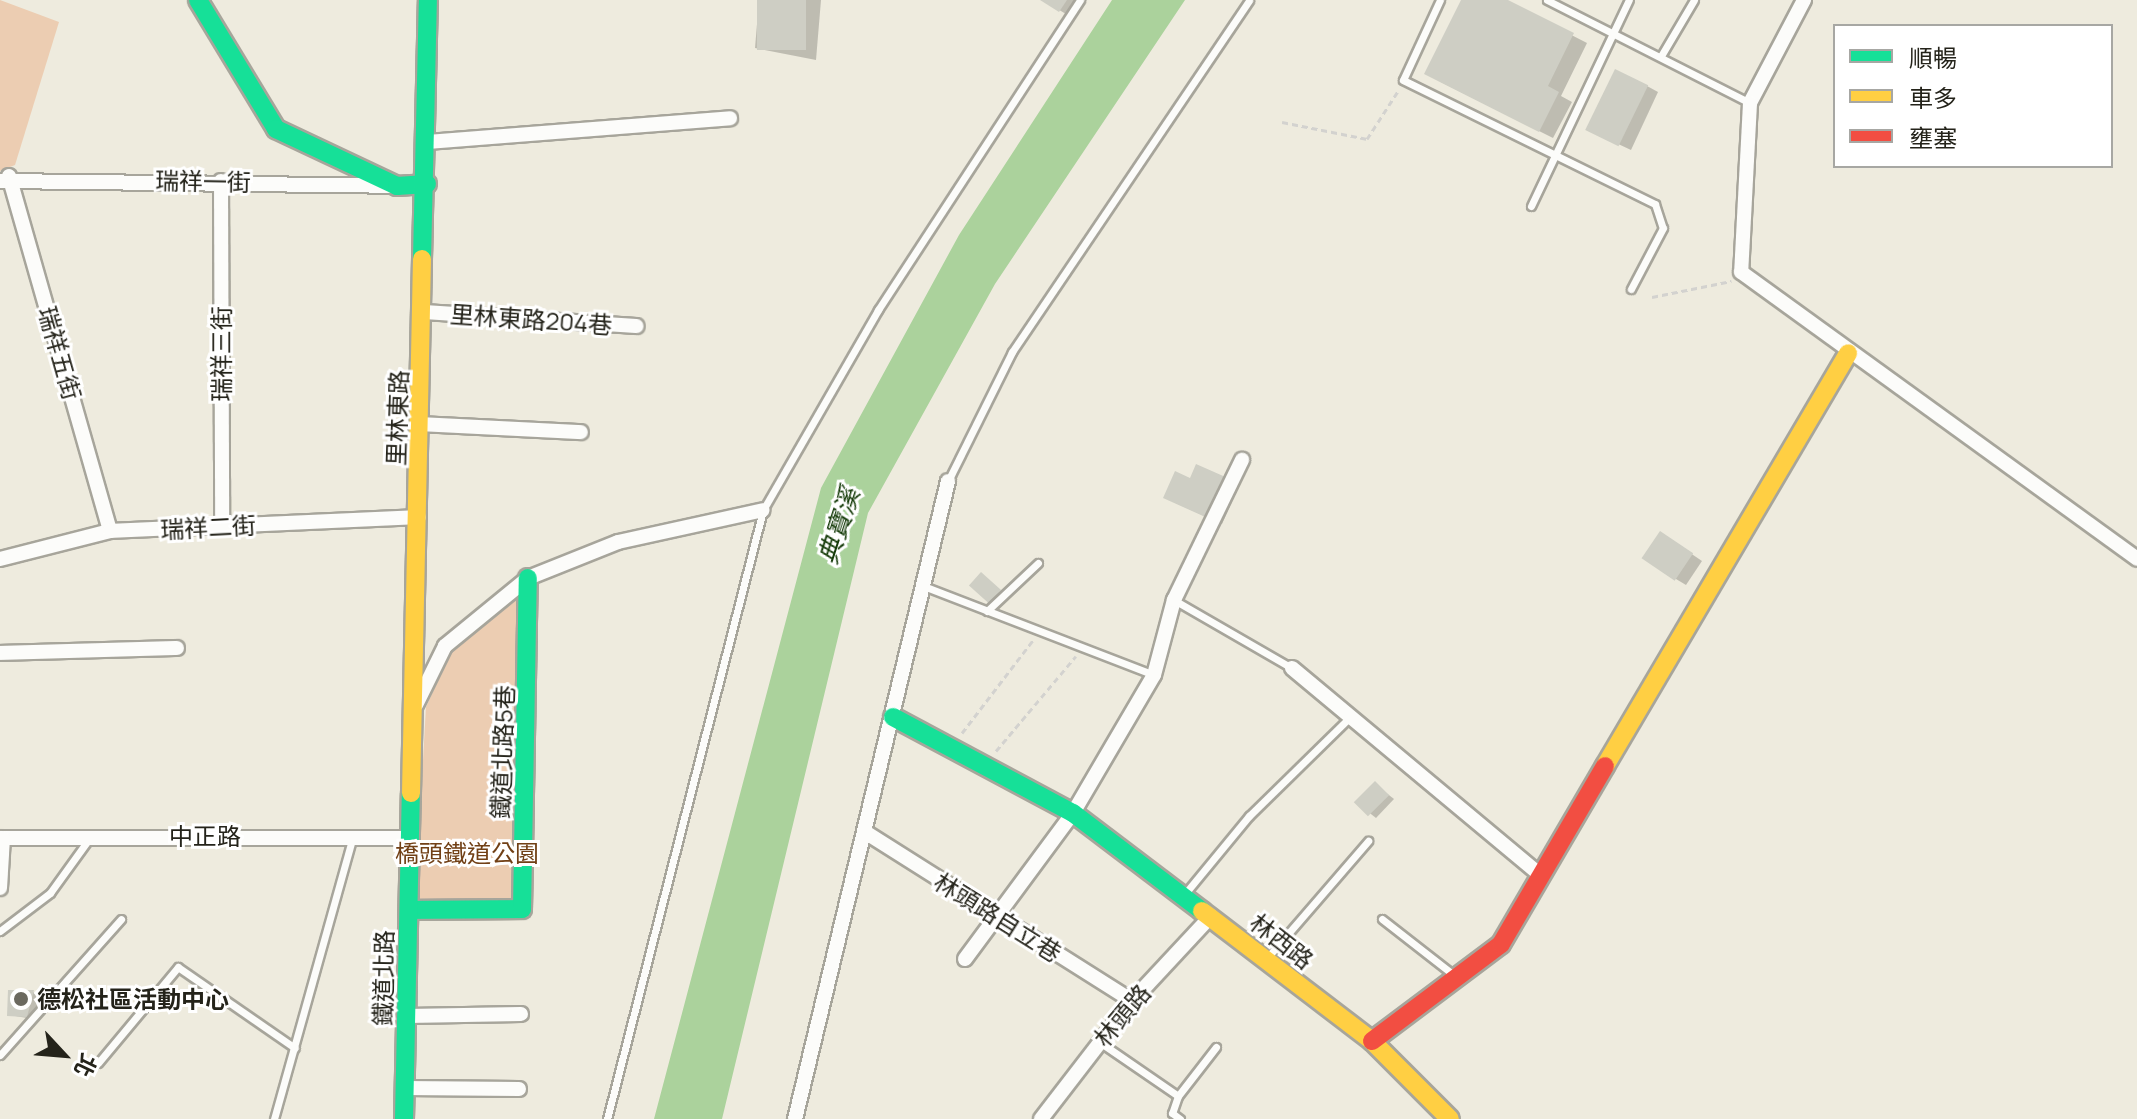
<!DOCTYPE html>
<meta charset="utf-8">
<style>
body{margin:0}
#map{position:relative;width:2137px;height:1119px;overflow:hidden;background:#eeebde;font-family:Manrope,"Noto Sans TC",sans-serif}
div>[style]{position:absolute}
.green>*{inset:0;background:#eccdb2}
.water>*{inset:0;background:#abd29c}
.shadow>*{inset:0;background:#0003}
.building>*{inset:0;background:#cecec4;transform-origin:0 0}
.path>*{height:3px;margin-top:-1.5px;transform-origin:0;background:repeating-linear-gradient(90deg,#d3d2cf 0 6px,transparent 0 10px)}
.roads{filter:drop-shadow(2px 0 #a7a59b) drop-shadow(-2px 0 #a7a59b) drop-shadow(0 2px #a7a59b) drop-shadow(0 -2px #a7a59b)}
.lane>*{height:7px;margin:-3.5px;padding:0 3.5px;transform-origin:3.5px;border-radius:3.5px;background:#fcfcfa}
.street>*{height:14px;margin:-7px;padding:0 7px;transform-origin:7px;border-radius:7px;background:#fcfcfa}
.fast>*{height:18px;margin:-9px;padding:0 9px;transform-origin:9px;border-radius:9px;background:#16e098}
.slow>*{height:18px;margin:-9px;padding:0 9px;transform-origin:9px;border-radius:9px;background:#ffcf43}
.jam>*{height:18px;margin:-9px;padding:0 9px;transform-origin:9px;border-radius:9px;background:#f24e42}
.dots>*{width:22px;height:22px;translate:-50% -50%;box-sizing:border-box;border:4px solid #fff;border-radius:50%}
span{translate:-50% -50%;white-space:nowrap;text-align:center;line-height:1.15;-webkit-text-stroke:6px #fff;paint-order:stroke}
.street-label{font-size:24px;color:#24231a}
.park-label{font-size:24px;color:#714016}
.poi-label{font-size:24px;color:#24231a;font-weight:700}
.left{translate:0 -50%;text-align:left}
.water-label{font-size:26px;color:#163c0a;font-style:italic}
.legend{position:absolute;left:1833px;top:24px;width:280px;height:144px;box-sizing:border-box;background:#fff;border:2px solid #a7a7a3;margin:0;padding:10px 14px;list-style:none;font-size:24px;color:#24231a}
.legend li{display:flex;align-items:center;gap:16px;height:40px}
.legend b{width:40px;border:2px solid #a7a7a3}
.north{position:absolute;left:24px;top:1015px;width:80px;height:80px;-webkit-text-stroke:6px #fff;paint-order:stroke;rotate:116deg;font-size:22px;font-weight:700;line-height:32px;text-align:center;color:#24231a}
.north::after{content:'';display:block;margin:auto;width:28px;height:36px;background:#24231a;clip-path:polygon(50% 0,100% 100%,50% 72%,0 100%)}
</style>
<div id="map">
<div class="green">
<div style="clip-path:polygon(0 0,59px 22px,15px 165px,0 171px)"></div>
<div style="clip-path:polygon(524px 592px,515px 904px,415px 902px,426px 707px,452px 649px)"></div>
</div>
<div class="water">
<div style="clip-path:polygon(1112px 0,1185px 0,995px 284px,868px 513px,722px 1119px,654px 1119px,821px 488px,959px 235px)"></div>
</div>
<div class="shadow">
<div style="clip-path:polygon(759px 0,821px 0,816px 60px,755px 48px)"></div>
<div style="clip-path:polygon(1043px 0,1086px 0,1074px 19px)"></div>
<div style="clip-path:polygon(1463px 0,1503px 0,1587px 43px,1561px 96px,1572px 102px,1553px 138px,1441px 82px)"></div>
<div style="clip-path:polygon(1647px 86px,1658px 92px,1631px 150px,1599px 135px)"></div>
<div style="clip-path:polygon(1191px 480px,1239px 486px,1222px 524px,1176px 503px)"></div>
<div style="clip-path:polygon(1671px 540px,1702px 561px,1686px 585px,1676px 579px)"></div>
<div style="clip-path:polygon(1375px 784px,1394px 799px,1376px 818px,1357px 803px)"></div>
<div style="clip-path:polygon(33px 992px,40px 996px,33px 1019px,9px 1015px)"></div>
</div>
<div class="building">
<div style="left:757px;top:0;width:49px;height:50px"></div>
<div style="clip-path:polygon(1040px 0,1067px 0,1059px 12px)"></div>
<div style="clip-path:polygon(1461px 0,1508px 0,1574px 33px,1548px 86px,1559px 92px,1539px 132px,1424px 74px)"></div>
<div style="left:1615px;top:69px;width:37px;height:68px;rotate:26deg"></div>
<div style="clip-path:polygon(1196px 464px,1230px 479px,1212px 520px,1163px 498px,1175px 471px,1190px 478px)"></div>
<div style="left:1660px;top:531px;width:40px;height:33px;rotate:34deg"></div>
<div style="left:981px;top:572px;width:27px;height:18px;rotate:42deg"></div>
<div style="left:1375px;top:781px;width:20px;height:30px;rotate:45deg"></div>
<div style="clip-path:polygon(8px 990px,34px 990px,27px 1017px,7px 1016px)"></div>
</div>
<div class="path">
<div style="left:1282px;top:122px;width:87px;rotate:11.3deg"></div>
<div style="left:1367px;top:139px;width:57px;rotate:-57.1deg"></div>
<div style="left:1652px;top:297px;width:81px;rotate:-11.4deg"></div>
<div style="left:962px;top:733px;width:117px;rotate:-52.6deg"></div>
<div style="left:996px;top:751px;width:124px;rotate:-49.9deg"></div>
</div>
<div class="roads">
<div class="lane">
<div style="left:1440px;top:0;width:88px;rotate:114.8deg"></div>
<div style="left:1403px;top:80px;width:281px;rotate:26.2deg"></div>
<div style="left:1655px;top:204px;width:25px;rotate:72deg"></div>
<div style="left:1663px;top:228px;width:69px;rotate:117.7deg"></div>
<div style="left:1547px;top:0;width:228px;rotate:26.9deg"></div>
<div style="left:1661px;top:56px;width:65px;rotate:-59.5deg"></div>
<div style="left:1531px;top:206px;width:228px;rotate:-64.6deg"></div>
<div style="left:948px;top:481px;width:144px;rotate:-63.6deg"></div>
<div style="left:1012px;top:352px;width:424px;rotate:-56deg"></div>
<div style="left:926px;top:587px;width:244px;rotate:21.1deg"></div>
<div style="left:1174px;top:600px;width:136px;rotate:30deg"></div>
<div style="left:987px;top:611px;width:70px;rotate:-43.3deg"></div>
<div style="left:1183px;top:896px;width:104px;rotate:-50.5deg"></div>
<div style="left:1249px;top:816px;width:139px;rotate:-44.4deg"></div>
<div style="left:1382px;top:919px;width:91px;rotate:37.9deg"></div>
<div style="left:0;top:931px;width:63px;rotate:-37.2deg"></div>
<div style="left:50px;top:893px;width:67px;rotate:-54.2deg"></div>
<div style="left:1267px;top:958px;width:155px;rotate:-49.2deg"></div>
<div style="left:1101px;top:1043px;width:93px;rotate:34.5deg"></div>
<div style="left:1178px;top:1096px;width:18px;rotate:109deg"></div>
<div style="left:1172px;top:1113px;width:10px;rotate:37deg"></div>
<div style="left:0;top:1055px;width:182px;rotate:-48.3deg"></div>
<div style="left:98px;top:1063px;width:125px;rotate:-50.2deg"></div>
<div style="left:178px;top:967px;width:142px;rotate:34.7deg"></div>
<div style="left:1178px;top:1096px;width:62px;rotate:-52.2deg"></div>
<div style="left:274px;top:1119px;width:293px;rotate:-74.4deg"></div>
<div style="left:607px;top:1119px;width:629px;rotate:-75.63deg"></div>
<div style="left:763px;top:510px;width:231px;rotate:-60.1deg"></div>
<div style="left:878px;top:310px;width:370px;rotate:-56.9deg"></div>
</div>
<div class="street">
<div style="left:1804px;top:0;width:116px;rotate:117.7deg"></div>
<div style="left:1750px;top:103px;width:169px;rotate:93deg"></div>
<div style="left:1741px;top:272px;width:489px;rotate:35.9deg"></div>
<div style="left:428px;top:142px;width:303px;rotate:-4.5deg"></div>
<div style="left:9px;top:176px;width:369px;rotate:74.1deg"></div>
<div style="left:0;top:181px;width:388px;rotate:0.7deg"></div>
<div style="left:221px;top:181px;width:345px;rotate:89.8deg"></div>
<div style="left:424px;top:312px;width:213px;rotate:3.8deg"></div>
<div style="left:421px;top:424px;width:160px;rotate:2.9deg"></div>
<div style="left:0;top:559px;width:114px;rotate:-14.3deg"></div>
<div style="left:110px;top:531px;width:309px;rotate:-2.6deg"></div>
<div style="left:0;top:653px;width:177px;rotate:-1.6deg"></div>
<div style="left:1292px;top:668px;width:325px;rotate:39.8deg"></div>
<div style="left:416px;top:705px;width:66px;rotate:-63.8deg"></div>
<div style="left:445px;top:646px;width:107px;rotate:-39.3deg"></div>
<div style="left:528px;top:578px;width:97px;rotate:-21.8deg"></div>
<div style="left:618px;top:542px;width:148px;rotate:-12.4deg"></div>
<div style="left:865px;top:832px;width:316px;rotate:32.3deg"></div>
<div style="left:0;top:838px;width:410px"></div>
<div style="left:0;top:888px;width:50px;rotate:-86.6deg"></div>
<div style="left:965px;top:959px;width:182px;rotate:-53.5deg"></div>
<div style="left:1073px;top:813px;width:160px;rotate:-59.6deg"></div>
<div style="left:1154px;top:675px;width:78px;rotate:-75.1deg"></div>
<div style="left:1174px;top:600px;width:156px;rotate:-64.1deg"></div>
<div style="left:407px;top:1016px;width:114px;rotate:-1deg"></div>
<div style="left:405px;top:1088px;width:114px;rotate:0.5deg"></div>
<div style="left:795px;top:1119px;width:656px;rotate:-76.51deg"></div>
<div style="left:1041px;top:1119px;width:149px;rotate:-52.4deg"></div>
<div style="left:1132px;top:1001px;width:116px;rotate:-47.1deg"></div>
</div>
<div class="fast">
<div style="left:198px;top:0;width:151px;rotate:58.8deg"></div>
<div style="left:276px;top:129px;width:134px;rotate:25.2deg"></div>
<div style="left:397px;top:186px;width:30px;rotate:-4deg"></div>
<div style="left:422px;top:259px;width:259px;rotate:-88.7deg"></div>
<div style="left:893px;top:717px;width:204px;rotate:28.1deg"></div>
<div style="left:1073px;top:813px;width:162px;rotate:37.2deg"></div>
<div style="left:409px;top:910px;width:113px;rotate:-0.5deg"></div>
<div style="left:522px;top:909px;width:331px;rotate:-89deg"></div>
<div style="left:404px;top:1119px;width:326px;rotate:-88.8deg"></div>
</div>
<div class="slow">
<div style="left:1605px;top:766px;width:479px;rotate:-59.5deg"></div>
<div style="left:411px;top:793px;width:534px;rotate:-88.82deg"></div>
<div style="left:1202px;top:911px;width:214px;rotate:37.4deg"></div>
<div style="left:1372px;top:1041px;width:110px;rotate:45deg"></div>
</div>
<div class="jam">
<div style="left:1372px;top:1041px;width:161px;rotate:-36.9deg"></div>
<div style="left:1501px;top:944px;width:206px;rotate:-59.7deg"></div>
</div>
</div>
<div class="dots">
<div style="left:21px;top:999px;background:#6b695f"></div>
</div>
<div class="street-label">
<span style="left:203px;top:181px;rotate:1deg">瑞祥一街</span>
<span style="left:531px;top:319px;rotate:4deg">里林東路204巷</span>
<span style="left:60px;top:353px;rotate:74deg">瑞祥五街</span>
<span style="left:221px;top:354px;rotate:-90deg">瑞祥三街</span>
<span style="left:397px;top:418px;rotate:-88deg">里林東路</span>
<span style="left:208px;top:527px;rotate:-3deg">瑞祥二街</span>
<span style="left:502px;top:752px;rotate:-88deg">鐵道北路5巷</span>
<span style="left:205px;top:836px">中正路</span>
<span style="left:998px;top:917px;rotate:32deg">林頭路自立巷</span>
<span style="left:1282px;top:941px;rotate:38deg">林西路</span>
<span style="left:383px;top:978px;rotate:-89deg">鐵道北路</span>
<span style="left:1122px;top:1015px;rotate:-50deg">林頭路</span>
</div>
<div class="park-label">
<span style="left:467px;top:853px">橋頭鐵道公園</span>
</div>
<div class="poi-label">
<span class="left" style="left:37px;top:999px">德松社區活動中心</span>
</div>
<div class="water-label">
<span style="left:839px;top:526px;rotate:-72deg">典寶溪</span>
</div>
<ul class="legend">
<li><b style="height:10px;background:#16e098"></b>順暢</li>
<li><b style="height:10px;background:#ffcf43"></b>車多</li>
<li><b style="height:10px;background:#f24e42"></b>壅塞</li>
</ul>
<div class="north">北</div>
</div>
